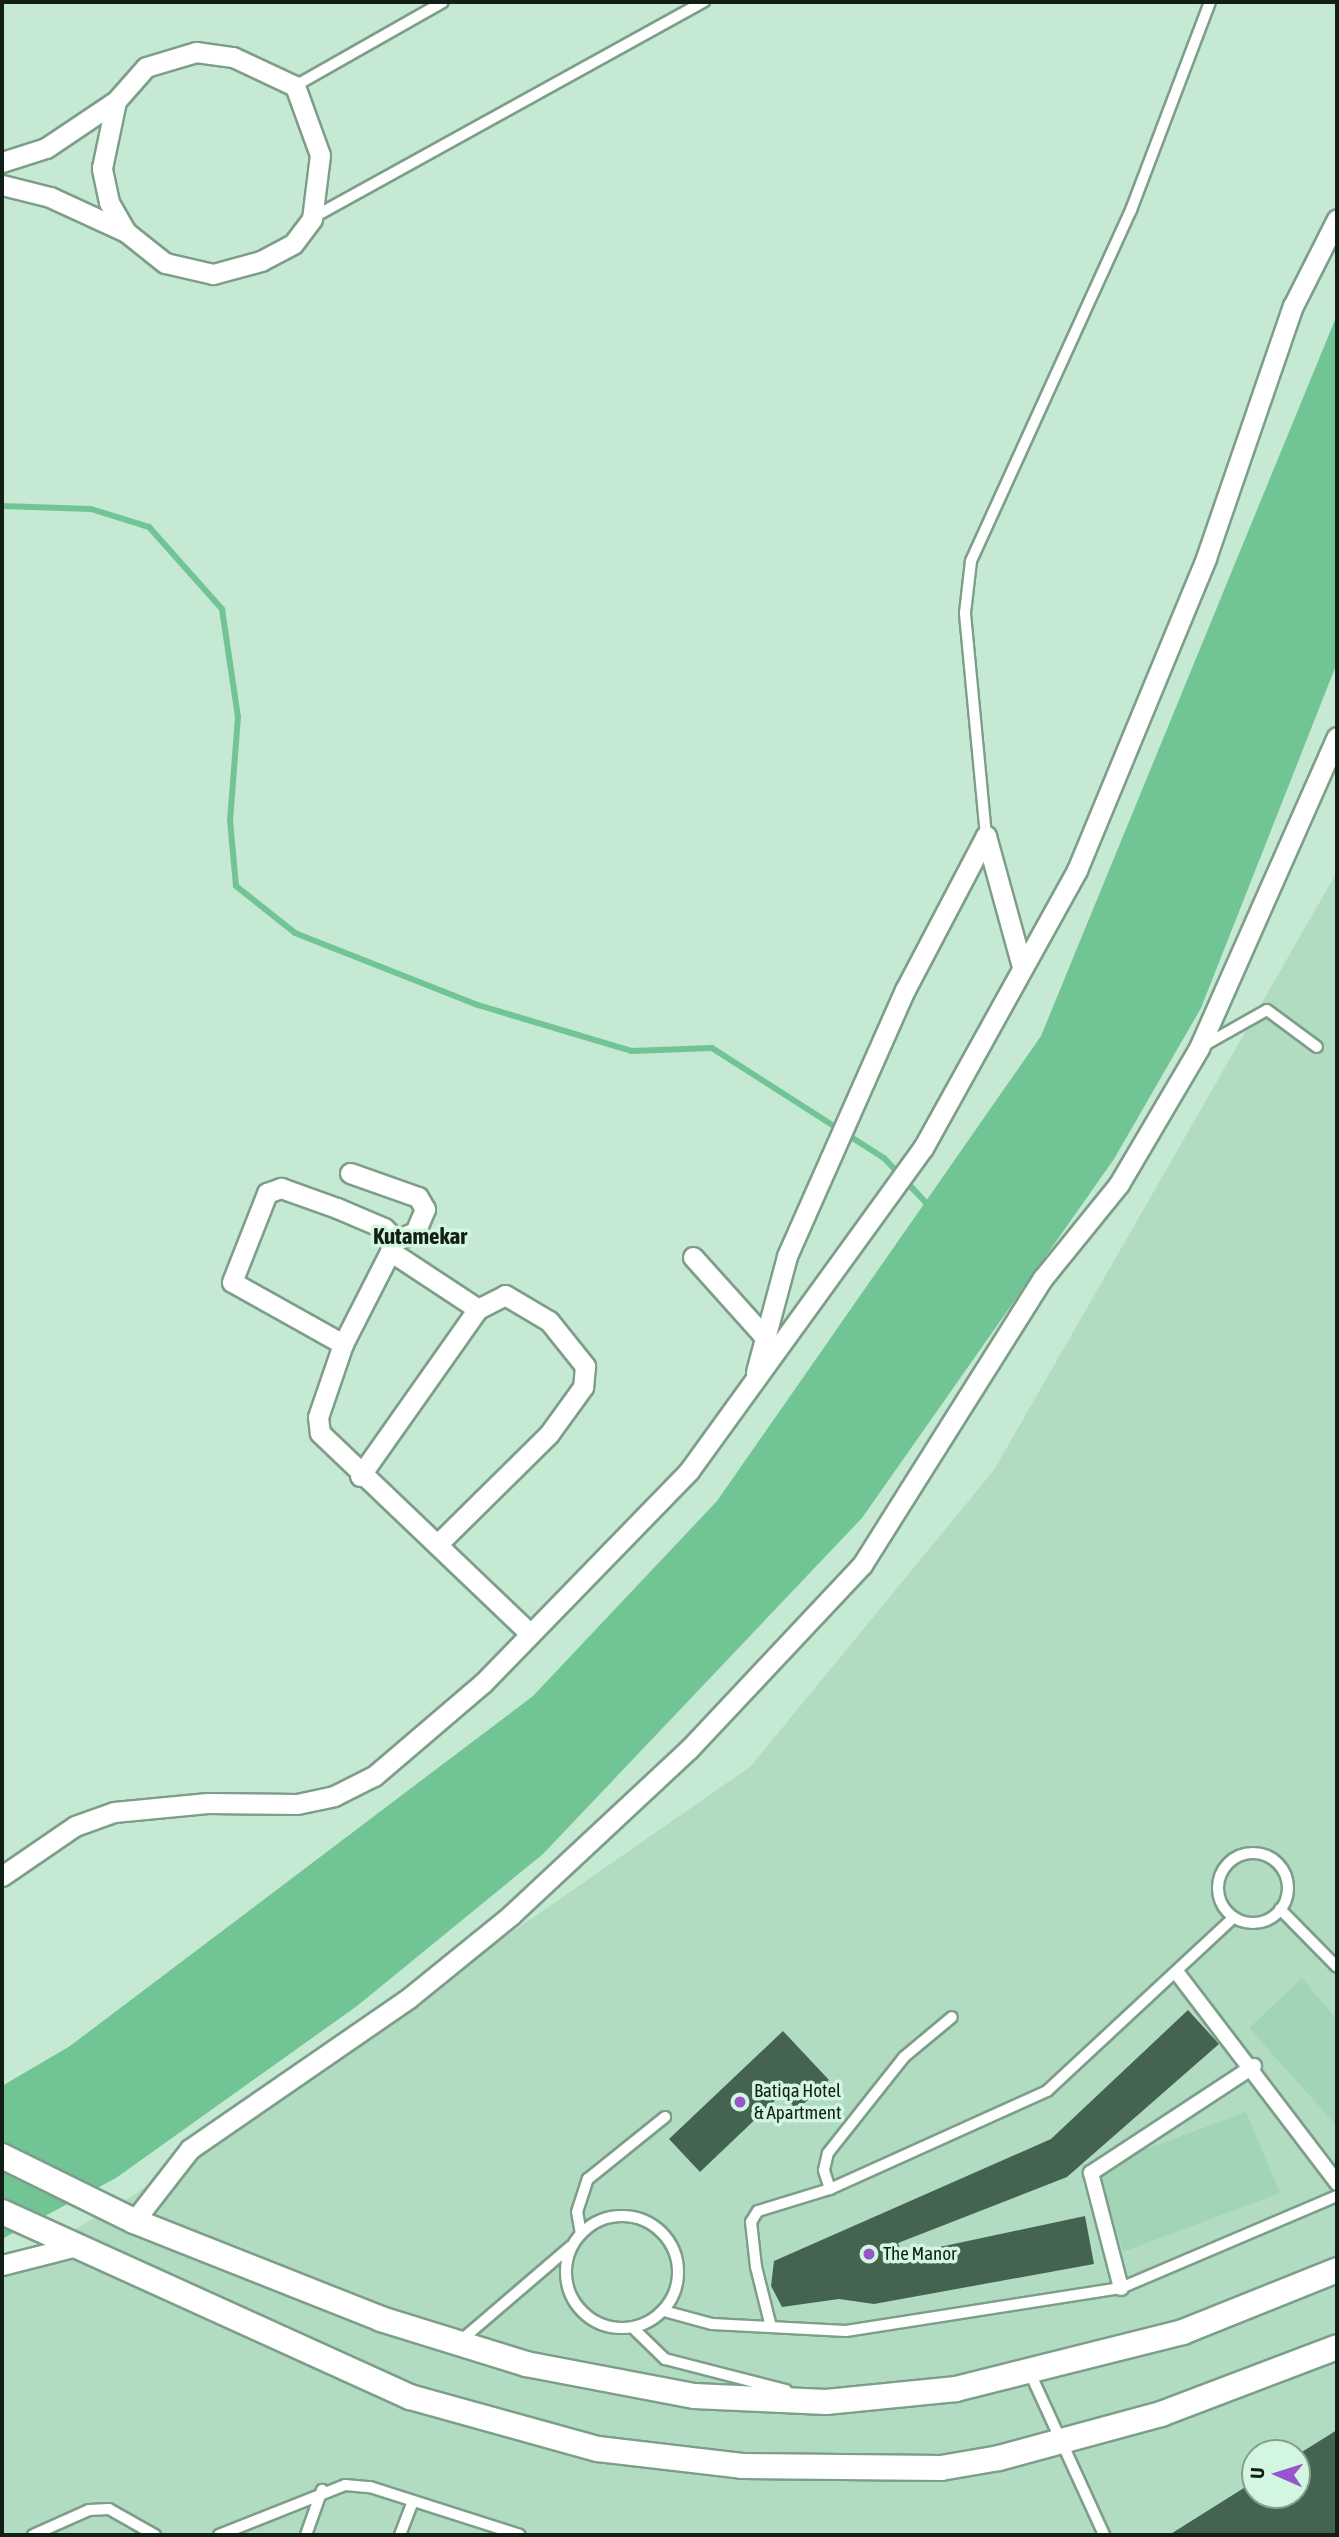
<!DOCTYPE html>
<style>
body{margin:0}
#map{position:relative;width:1339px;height:2537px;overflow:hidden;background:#c5e9d2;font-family:"Asap Condensed",sans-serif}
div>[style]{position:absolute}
.built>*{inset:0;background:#b2dcc2}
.green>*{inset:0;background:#a2d5b6}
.water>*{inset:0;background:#71c595}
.stream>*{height:6px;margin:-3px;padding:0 3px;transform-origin:3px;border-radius:3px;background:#71c595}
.building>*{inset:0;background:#446451}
.roads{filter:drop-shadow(2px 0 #7d9e89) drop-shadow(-2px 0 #7d9e89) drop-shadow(0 2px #7d9e89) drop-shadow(0 -2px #7d9e89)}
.service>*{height:10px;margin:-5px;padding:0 5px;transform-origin:5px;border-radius:5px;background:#fff}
.service>.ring{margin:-5px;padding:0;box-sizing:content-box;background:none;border:10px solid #fff;border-radius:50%}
.pedestrian>*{height:14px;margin:-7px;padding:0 7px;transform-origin:7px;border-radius:7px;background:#fff}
.minor>*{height:19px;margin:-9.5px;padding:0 9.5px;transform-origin:9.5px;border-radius:9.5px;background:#fff}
.tertiary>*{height:24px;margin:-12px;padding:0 12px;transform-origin:12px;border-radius:12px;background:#fff}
.dots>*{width:19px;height:19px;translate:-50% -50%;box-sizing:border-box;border:4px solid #d2f6df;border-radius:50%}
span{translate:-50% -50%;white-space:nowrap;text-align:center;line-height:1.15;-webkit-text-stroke:7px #d2f6df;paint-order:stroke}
.poi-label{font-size:19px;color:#121f17}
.left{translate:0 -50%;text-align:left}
.quarter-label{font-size:23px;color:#121f17;font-weight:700}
.frame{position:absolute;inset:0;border:4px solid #121f17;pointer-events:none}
.north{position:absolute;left:1241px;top:2439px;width:70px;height:70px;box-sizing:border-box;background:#d2f6df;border:2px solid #85a08f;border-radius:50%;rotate:273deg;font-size:19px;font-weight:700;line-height:28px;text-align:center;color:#121f17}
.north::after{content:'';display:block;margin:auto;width:24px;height:32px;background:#9655cb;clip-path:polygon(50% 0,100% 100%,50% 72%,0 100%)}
</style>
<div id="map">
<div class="built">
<div style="clip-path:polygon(evenodd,1337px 872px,1337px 2535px,2px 2535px,2px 2272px,132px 2196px,750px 1767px,994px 1470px,1337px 872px,1255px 2453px,1297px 2453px,1297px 2495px,1255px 2495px,1255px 2453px)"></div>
</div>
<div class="green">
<div style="clip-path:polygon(1302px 1978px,1337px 2020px,1337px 2126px,1249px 2028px)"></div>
<div style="clip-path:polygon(1246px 2112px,1280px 2193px,1123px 2252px,1101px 2177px,1130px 2155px)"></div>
</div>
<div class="water">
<div style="clip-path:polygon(1337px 315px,1337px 663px,1201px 1008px,1114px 1159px,862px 1518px,543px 1854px,357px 2006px,116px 2178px,2px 2239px,2px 2086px,70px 2046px,533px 1696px,717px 1501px,1041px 1036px)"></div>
</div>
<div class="stream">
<div style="left:2px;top:506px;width:89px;rotate:1.9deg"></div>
<div style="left:91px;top:509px;width:61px;rotate:17.2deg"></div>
<div style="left:149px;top:527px;width:110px;rotate:48.3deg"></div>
<div style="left:222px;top:609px;width:109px;rotate:81.6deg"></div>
<div style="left:238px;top:717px;width:103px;rotate:94.4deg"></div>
<div style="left:230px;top:820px;width:66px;rotate:84.8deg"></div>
<div style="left:236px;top:886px;width:75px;rotate:38.5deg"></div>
<div style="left:295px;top:933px;width:197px;rotate:21.5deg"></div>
<div style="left:478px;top:1005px;width:160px;rotate:16.7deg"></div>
<div style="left:631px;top:1051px;width:81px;rotate:-2.1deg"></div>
<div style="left:712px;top:1048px;width:204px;rotate:32.6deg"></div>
<div style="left:884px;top:1158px;width:66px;rotate:46.8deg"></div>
</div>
<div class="building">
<div style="clip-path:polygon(1188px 2010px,1219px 2044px,1067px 2177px,898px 2243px,902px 2255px,1085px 2216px,1094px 2264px,874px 2304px,839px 2299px,782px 2307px,771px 2286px,774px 2261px,1051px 2139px)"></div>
<div style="clip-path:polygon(783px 2031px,829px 2080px,797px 2110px,782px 2094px,700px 2172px,669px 2139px)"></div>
<div style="clip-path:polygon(1337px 2430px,1337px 2535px,1169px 2535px,1255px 2481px,1255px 2495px,1297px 2495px,1297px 2455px)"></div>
</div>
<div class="roads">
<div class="service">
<div style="left:295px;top:86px;width:170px;rotate:-29.6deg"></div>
<div style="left:312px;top:218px;width:448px;rotate:-28.9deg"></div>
<div style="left:986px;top:836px;width:224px;rotate:-95.4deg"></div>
<div style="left:965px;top:613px;width:52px;rotate:-83.4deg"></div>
<div style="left:971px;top:561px;width:386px;rotate:-65.5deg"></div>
<div style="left:1131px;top:210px;width:222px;rotate:-69.2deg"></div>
<div style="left:1203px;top:1046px;width:73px;rotate:-29.4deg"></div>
<div style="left:1267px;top:1010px;width:62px;rotate:36.5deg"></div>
<div class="ring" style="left:1218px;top:1853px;width:60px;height:60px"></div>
<div style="left:1280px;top:1909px;width:81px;rotate:45.5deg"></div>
<div style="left:830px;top:2189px;width:20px;rotate:-108deg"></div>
<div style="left:824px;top:2170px;width:17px;rotate:-77deg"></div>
<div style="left:828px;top:2153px;width:122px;rotate:-51.6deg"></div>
<div style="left:904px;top:2057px;width:62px;rotate:-39.8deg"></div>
<div class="ring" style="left:566px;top:2216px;width:102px;height:102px"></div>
<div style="left:581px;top:2234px;width:22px;rotate:-100deg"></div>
<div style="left:577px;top:2212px;width:35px;rotate:-72deg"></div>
<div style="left:588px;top:2179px;width:99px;rotate:-38.8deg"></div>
<div style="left:664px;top:2311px;width:50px;rotate:15.2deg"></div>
<div style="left:712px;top:2324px;width:134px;rotate:3deg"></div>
<div style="left:846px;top:2331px;width:278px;rotate:-8.9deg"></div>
<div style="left:1121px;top:2288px;width:235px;rotate:-23.1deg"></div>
<div style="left:771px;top:2327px;width:62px;rotate:-104deg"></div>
<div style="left:756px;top:2267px;width:45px;rotate:-96.3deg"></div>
<div style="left:751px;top:2222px;width:13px;rotate:-58deg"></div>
<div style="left:758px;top:2211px;width:75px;rotate:-17deg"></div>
<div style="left:830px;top:2189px;width:238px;rotate:-24.3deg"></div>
<div style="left:1047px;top:2091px;width:255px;rotate:-42.9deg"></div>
<div style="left:633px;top:2328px;width:45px;rotate:44.1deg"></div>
<div style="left:665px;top:2359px;width:125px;rotate:14.4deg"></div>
<div style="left:459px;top:2342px;width:146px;rotate:-40.6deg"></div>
<div style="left:1030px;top:2373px;width:178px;rotate:65.4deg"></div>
<div style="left:33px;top:2535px;width:61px;rotate:-24.1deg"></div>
<div style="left:89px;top:2510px;width:20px;rotate:-3deg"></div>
<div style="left:109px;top:2509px;width:53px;rotate:29.5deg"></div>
<div style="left:219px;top:2535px;width:136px;rotate:-21.6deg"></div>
<div style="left:345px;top:2485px;width:25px;rotate:5deg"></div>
<div style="left:370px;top:2487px;width:157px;rotate:17.7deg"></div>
<div style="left:306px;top:2535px;width:48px;rotate:-70.4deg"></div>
<div style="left:400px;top:2535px;width:36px;rotate:-69deg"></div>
</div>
<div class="pedestrian">
<div style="left:1178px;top:1974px;width:263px;rotate:52.7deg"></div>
<div style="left:1121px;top:2288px;width:119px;rotate:-104.6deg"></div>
<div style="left:1091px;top:2173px;width:195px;rotate:-33.3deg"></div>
</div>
<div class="minor">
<div style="left:196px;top:52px;width:37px;rotate:8deg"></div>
<div style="left:233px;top:57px;width:68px;rotate:25.1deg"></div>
<div style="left:295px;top:86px;width:73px;rotate:70.1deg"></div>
<div style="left:320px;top:155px;width:64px;rotate:97.1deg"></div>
<div style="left:312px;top:219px;width:31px;rotate:127deg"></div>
<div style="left:293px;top:244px;width:36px;rotate:152deg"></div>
<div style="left:261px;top:261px;width:50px;rotate:164.8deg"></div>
<div style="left:213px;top:274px;width:49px;rotate:-167.1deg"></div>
<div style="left:165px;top:263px;width:50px;rotate:-141.5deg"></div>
<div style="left:126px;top:232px;width:34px;rotate:-120deg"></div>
<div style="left:109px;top:202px;width:35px;rotate:-102deg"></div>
<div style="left:102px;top:168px;width:68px;rotate:-78.2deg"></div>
<div style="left:116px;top:101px;width:45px;rotate:-48.6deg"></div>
<div style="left:146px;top:67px;width:52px;rotate:-16.7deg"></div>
<div style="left:2px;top:162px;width:46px;rotate:-17.7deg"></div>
<div style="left:46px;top:148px;width:84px;rotate:-33.9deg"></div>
<div style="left:2px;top:185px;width:49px;rotate:14deg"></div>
<div style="left:50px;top:197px;width:84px;rotate:24.7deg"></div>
<div style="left:986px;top:836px;width:136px;rotate:74.6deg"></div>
<div style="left:350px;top:1173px;width:72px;rotate:19.4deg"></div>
<div style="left:418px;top:1197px;width:14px;rotate:60deg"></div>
<div style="left:425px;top:1209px;width:25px;rotate:113deg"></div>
<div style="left:415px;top:1232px;width:21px;rotate:157deg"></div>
<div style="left:396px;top:1240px;width:117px;rotate:117deg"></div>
<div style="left:343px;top:1344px;width:77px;rotate:108.9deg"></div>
<div style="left:318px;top:1417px;width:16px;rotate:83deg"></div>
<div style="left:320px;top:1433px;width:289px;rotate:43.7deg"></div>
<div style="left:390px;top:1251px;width:105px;rotate:33.4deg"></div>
<div style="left:693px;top:1257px;width:106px;rotate:48.1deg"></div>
<div style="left:343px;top:1344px;width:127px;rotate:-150.8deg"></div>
<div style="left:232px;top:1282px;width:96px;rotate:-68.5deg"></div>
<div style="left:267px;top:1193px;width:15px;rotate:-20deg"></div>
<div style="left:281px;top:1188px;width:59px;rotate:19.7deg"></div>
<div style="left:337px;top:1208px;width:51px;rotate:23.1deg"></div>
<div style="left:384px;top:1228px;width:17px;rotate:45deg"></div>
<div style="left:756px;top:1372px;width:120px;rotate:-75deg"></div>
<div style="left:787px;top:1256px;width:291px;rotate:-66.1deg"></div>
<div style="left:905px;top:990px;width:174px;rotate:-62.3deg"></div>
<div style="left:360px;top:1476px;width:204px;rotate:-54.8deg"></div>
<div style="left:478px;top:1309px;width:30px;rotate:-27deg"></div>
<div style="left:505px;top:1295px;width:51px;rotate:30.6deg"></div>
<div style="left:549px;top:1321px;width:58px;rotate:51.3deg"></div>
<div style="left:585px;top:1366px;width:21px;rotate:95deg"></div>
<div style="left:583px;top:1387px;width:58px;rotate:125.9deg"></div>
<div style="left:549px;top:1434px;width:153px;rotate:135.3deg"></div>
<div style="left:2px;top:1876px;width:88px;rotate:-34.4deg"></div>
<div style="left:75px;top:1826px;width:41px;rotate:-19.7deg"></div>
<div style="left:114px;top:1812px;width:94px;rotate:-5.5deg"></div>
<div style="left:208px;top:1803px;width:89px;rotate:0.6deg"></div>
<div style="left:297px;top:1804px;width:38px;rotate:-12deg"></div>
<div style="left:334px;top:1796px;width:45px;rotate:-26.6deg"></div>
<div style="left:374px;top:1776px;width:143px;rotate:-40.5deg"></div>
<div style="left:483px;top:1683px;width:296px;rotate:-45.8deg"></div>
<div style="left:689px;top:1471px;width:399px;rotate:-54.1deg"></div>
<div style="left:923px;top:1148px;width:318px;rotate:-61deg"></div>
<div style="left:1077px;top:870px;width:338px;rotate:-67.5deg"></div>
<div style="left:1206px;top:558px;width:267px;rotate:-71deg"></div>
<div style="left:1293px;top:306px;width:97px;rotate:-63.2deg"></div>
<div style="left:134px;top:2221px;width:91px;rotate:-52.1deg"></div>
<div style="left:190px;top:2149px;width:266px;rotate:-34.6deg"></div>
<div style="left:409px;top:1998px;width:132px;rotate:-39.1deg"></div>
<div style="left:511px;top:1915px;width:243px;rotate:-43deg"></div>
<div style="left:689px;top:1749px;width:253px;rotate:-46.8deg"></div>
<div style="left:862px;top:1565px;width:339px;rotate:-57.8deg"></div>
<div style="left:1043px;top:1278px;width:121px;rotate:-51deg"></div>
<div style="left:1119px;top:1184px;width:158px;rotate:-59.5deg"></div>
<div style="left:1199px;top:1048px;width:340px;rotate:-66.1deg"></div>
<div style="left:2px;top:2265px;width:77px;rotate:-14.2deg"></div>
</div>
<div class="tertiary">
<div style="left:2px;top:2156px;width:147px;rotate:26.2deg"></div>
<div style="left:134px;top:2221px;width:266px;rotate:21.6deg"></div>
<div style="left:381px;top:2319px;width:152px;rotate:17.2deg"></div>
<div style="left:526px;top:2364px;width:171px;rotate:10.8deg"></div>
<div style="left:694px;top:2396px;width:132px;rotate:2.6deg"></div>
<div style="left:826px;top:2402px;width:131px;rotate:-5.7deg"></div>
<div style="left:956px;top:2389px;width:234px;rotate:-14.1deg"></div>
<div style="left:1183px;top:2332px;width:166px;rotate:-21.9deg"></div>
<div style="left:2px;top:2212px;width:448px;rotate:24.4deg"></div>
<div style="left:410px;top:2397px;width:195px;rotate:15.5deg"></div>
<div style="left:598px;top:2449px;width:145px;rotate:6.7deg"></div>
<div style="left:742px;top:2466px;width:199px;rotate:0.6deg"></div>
<div style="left:941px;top:2468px;width:59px;rotate:-9.8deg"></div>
<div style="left:999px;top:2458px;width:168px;rotate:-15.2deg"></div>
<div style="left:1161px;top:2414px;width:188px;rotate:-20.8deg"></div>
</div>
</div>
<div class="dots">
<div style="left:740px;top:2102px;background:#9655cb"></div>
<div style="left:869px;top:2254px;background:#9655cb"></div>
</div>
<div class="poi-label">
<span class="left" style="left:754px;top:2102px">Batiqa Hotel<br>&amp; Apartment</span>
<span class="left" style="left:883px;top:2254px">The Manor</span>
</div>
<div class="quarter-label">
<span style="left:420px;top:1236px">Kutamekar</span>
</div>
<div class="frame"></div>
<div class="north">U</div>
</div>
